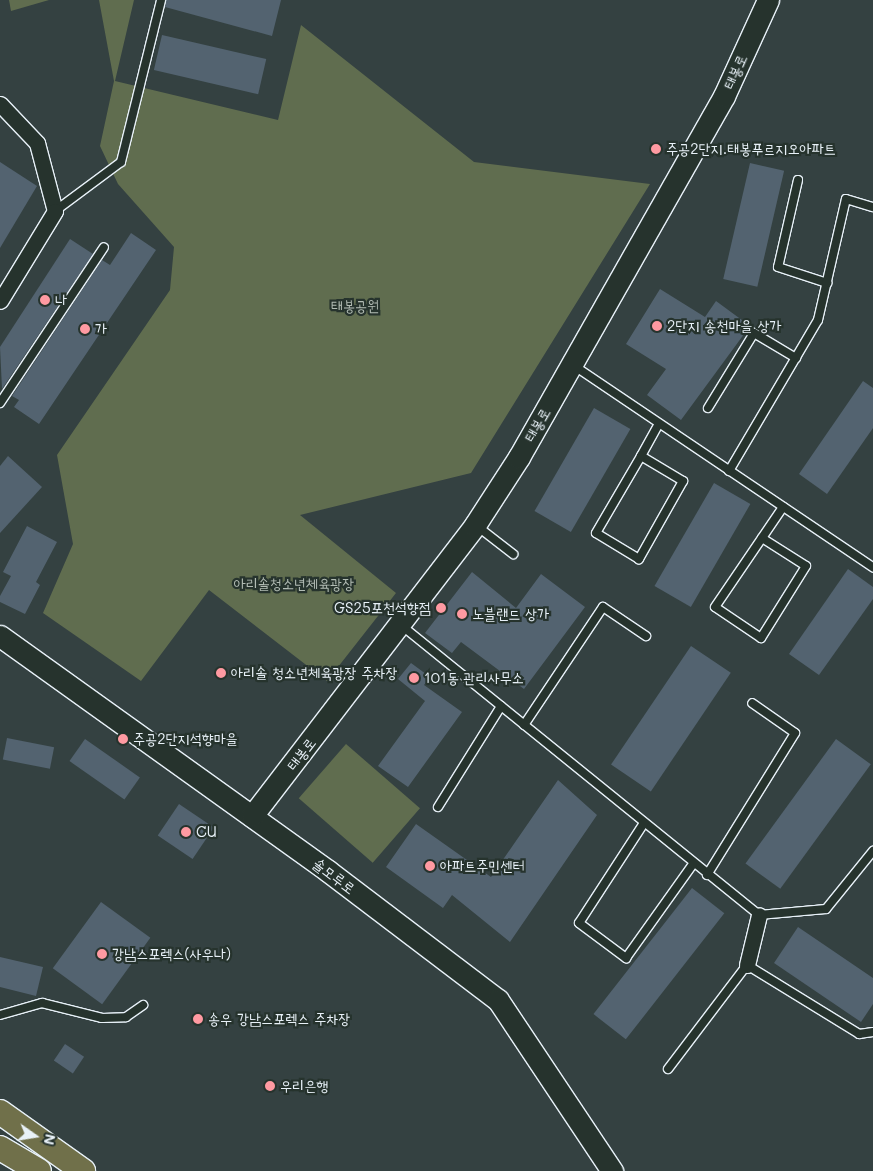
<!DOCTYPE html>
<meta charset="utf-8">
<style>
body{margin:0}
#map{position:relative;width:873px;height:1171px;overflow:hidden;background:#344141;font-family:Mali,"Poor Story",sans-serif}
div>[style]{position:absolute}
.green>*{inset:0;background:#606d4f;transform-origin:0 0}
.building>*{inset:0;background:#536370;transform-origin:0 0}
.roads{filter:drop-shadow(1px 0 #e8f1f8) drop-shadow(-1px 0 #e8f1f8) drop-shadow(0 1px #e8f1f8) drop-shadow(0 -1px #e8f1f8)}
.lane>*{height:8px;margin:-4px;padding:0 4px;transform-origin:4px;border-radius:4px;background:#26332d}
.street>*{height:15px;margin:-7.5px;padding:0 7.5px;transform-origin:7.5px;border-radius:7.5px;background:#26332d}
.secondary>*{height:21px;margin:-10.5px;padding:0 10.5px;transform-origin:10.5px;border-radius:10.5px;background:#26332d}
.primary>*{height:24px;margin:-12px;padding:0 12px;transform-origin:12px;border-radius:12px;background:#70704a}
.dots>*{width:14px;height:14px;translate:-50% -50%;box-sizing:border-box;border:2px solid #26332d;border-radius:50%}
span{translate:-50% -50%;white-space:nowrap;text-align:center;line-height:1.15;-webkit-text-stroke:4.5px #26332d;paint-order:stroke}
.street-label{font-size:15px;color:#e8f1f8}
.poi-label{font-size:15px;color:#e8f1f8}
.left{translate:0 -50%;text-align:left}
.right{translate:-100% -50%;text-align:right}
.park-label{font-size:15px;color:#b2bcb4}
.north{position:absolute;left:10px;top:1111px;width:50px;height:50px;-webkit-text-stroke:4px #26332d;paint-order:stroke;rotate:103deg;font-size:14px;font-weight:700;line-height:20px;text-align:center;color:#e8f1f8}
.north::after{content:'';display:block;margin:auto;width:18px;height:22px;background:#e8f1f8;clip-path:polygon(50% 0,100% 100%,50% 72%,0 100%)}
</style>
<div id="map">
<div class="green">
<div style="clip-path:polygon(9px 0,49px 0,11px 11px)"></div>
<div style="clip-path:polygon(99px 0,134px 0,115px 81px,278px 120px,301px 25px,474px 162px,650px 184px,471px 473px,300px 515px,396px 593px,327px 681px,209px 590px,141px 681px,43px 613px,73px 544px,57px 455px,170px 290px,174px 247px,118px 184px,100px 146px,114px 81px)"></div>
<div style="left:346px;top:744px;width:98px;height:72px;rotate:41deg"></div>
</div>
<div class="building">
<div style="clip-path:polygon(166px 0,281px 0,272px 36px,165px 7px)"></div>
<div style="left:162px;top:35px;width:107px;height:36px;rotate:13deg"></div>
<div style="clip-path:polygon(0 162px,37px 186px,0 248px)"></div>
<div style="left:750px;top:163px;width:35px;height:119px;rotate:13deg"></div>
<div style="clip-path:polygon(131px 233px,156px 250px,39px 424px,14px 407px,19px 400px,12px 396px,102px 260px,110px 265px)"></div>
<div style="clip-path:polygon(70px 239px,93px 254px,2px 389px,0 347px)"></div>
<div style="clip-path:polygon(660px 289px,705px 317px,716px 301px,750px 326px,681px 420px,647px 395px,666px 369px,626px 344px)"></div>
<div style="clip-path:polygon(863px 381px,873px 388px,873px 428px,827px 494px,799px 474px)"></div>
<div style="left:594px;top:408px;width:42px;height:119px;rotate:30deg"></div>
<div style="clip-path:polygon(8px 456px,42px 487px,0 533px,0 466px)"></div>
<div style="left:714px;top:483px;width:42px;height:119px;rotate:30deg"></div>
<div style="clip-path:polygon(27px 526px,57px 542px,36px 582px,40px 585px,25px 614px,0 602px,0 596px,11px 576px,3px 572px)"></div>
<div style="clip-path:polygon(848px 569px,873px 587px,873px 599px,819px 675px,789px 654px)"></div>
<div style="clip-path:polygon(472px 572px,516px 608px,541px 574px,585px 607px,524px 689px,461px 642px,452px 653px,425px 633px)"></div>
<div style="left:691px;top:646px;width:48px;height:143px;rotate:34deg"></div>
<div style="clip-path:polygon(411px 663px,430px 677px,424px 685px,462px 712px,408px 787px,378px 766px,425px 701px,398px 679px)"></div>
<div style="left:7px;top:738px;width:48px;height:22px;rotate:11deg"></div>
<div style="left:85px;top:739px;width:67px;height:27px;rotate:35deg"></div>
<div style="left:836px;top:739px;width:43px;height:154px;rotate:36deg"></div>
<div style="clip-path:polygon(558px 780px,597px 815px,510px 942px,452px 895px,443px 908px,386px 867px,416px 824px,491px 877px)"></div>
<div style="left:179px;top:804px;width:42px;height:38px;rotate:34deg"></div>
<div style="left:692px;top:888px;width:41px;height:160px;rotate:38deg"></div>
<div style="left:101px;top:902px;width:61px;height:82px;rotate:36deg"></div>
<div style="clip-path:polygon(798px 927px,873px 978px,873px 1004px,861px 1022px,774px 963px)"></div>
<div style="clip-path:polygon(0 957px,43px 967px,36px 996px,0 987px)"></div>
<div style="left:65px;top:1044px;width:23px;height:20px;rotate:34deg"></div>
</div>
<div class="roads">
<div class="lane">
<div style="left:798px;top:180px;width:89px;rotate:102.9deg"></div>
<div style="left:778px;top:267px;width:52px;rotate:18.1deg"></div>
<div style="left:55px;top:211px;width:82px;rotate:-36.6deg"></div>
<div style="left:121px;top:162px;width:167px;rotate:-76.1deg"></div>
<div style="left:573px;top:365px;width:362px;rotate:34deg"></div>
<div style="left:0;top:403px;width:187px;rotate:-56.3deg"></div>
<div style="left:708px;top:408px;width:88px;rotate:-58.5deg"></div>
<div style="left:754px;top:333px;width:49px;rotate:30.8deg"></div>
<div style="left:641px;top:456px;width:49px;rotate:30.8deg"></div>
<div style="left:683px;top:481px;width:90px;rotate:119.4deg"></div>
<div style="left:639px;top:559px;width:50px;rotate:-148.8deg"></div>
<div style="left:596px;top:533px;width:89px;rotate:-59.7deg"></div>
<div style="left:641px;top:456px;width:37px;rotate:-61deg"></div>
<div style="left:729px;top:471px;width:175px;rotate:-59.5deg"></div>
<div style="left:818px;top:320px;width:124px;rotate:-77deg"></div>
<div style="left:846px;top:199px;width:28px;rotate:17deg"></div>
<div style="left:477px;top:526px;width:46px;rotate:37.9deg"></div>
<div style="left:762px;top:538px;width:52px;rotate:32.5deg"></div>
<div style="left:806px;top:566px;width:85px;rotate:122deg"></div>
<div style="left:761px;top:638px;width:55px;rotate:-146deg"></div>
<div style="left:715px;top:607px;width:121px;rotate:-55.8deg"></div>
<div style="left:401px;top:625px;width:461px;rotate:39deg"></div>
<div style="left:759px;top:915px;width:67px;rotate:-5.1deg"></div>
<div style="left:826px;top:909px;width:75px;rotate:-51deg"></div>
<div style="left:524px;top:725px;width:142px;rotate:-56.2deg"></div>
<div style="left:603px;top:607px;width:52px;rotate:34deg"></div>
<div style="left:438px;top:807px;width:119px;rotate:-58deg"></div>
<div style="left:644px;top:823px;width:119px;rotate:123deg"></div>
<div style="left:579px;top:923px;width:59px;rotate:36.7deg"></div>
<div style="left:626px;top:958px;width:115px;rotate:-54.5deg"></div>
<div style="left:707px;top:875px;width:167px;rotate:-58.2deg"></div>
<div style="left:795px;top:733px;width:52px;rotate:-145.1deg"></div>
<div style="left:0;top:1015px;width:44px;rotate:-15.9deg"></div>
<div style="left:42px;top:1003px;width:62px;rotate:14deg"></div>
<div style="left:102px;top:1018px;width:24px;rotate:-2deg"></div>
<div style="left:126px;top:1017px;width:21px;rotate:-35deg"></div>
<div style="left:668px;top:1069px;width:131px;rotate:-52.8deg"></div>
<div style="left:747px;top:965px;width:132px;rotate:31.6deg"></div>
<div style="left:859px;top:1034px;width:14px;rotate:-8deg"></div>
</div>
<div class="street">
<div style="left:0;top:104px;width:54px;rotate:46.5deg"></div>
<div style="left:37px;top:143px;width:70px;rotate:75.2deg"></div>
<div style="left:55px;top:211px;width:105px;rotate:121.4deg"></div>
<div style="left:747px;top:965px;width:51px;rotate:-76.5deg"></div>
</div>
<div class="secondary">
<div style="left:0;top:636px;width:403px;rotate:35.6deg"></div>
<div style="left:328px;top:871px;width:213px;rotate:37.2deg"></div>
<div style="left:498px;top:1000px;width:206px;rotate:56.3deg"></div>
<div style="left:252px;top:816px;width:367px;rotate:-52.5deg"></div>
<div style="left:475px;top:525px;width:81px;rotate:-57.1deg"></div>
<div style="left:519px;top:457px;width:415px;rotate:-60.4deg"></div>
<div style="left:724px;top:96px;width:106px;rotate:-65.4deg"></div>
</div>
<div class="primary">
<div style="left:0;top:1112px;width:102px;rotate:35.4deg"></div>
<div style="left:0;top:1148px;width:45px;rotate:30.5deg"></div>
</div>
</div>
<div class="dots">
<div style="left:656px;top:149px;background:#ff9aa2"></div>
<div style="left:45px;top:300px;background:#ff9aa2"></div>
<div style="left:657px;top:326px;background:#ff9aa2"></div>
<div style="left:85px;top:329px;background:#ff9aa2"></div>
<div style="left:441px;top:608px;background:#ff9aa2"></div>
<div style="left:462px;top:614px;background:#ff9aa2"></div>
<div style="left:221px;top:673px;background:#ff9aa2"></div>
<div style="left:414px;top:678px;background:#ff9aa2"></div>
<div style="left:123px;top:739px;background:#ff9aa2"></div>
<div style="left:186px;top:832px;background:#ff9aa2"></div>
<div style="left:430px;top:866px;background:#ff9aa2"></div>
<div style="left:102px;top:954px;background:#ff9aa2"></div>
<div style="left:198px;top:1019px;background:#ff9aa2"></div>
<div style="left:270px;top:1086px;background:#ff9aa2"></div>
</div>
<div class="street-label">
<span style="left:735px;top:72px;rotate:-66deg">태봉로</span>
<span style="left:537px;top:425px;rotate:-60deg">태봉로</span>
<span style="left:301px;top:754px;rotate:-52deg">태봉로</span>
<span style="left:334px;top:876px;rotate:37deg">솔모루로</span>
</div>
<div class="poi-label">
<span class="left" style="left:666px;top:149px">주공2단지.태봉푸르지오아파트</span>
<span class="left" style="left:55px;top:300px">나</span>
<span class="left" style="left:667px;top:326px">2단지 송천마을 상가</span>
<span class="left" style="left:95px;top:329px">가</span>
<span class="right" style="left:431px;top:608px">GS25포천석향점</span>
<span class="left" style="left:472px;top:614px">노블랜드 상가</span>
<span class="left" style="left:231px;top:673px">아리솔 청소년체육광장 주차장</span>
<span class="left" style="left:424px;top:678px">101동 관리사무소</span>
<span class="left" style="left:133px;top:739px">주공2단지석향마을</span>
<span class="left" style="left:196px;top:832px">CU</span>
<span class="left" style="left:440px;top:866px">아파트주민센터</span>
<span class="left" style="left:112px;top:954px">강남스포렉스(사우나)</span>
<span class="left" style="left:208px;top:1019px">송우 강남스포렉스 주차장</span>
<span class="left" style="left:280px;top:1086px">우리은행</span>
</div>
<div class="park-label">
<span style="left:355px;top:306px">태봉공원</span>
<span style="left:294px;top:584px">아리솔청소년체육광장</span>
</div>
<div class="north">N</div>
</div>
